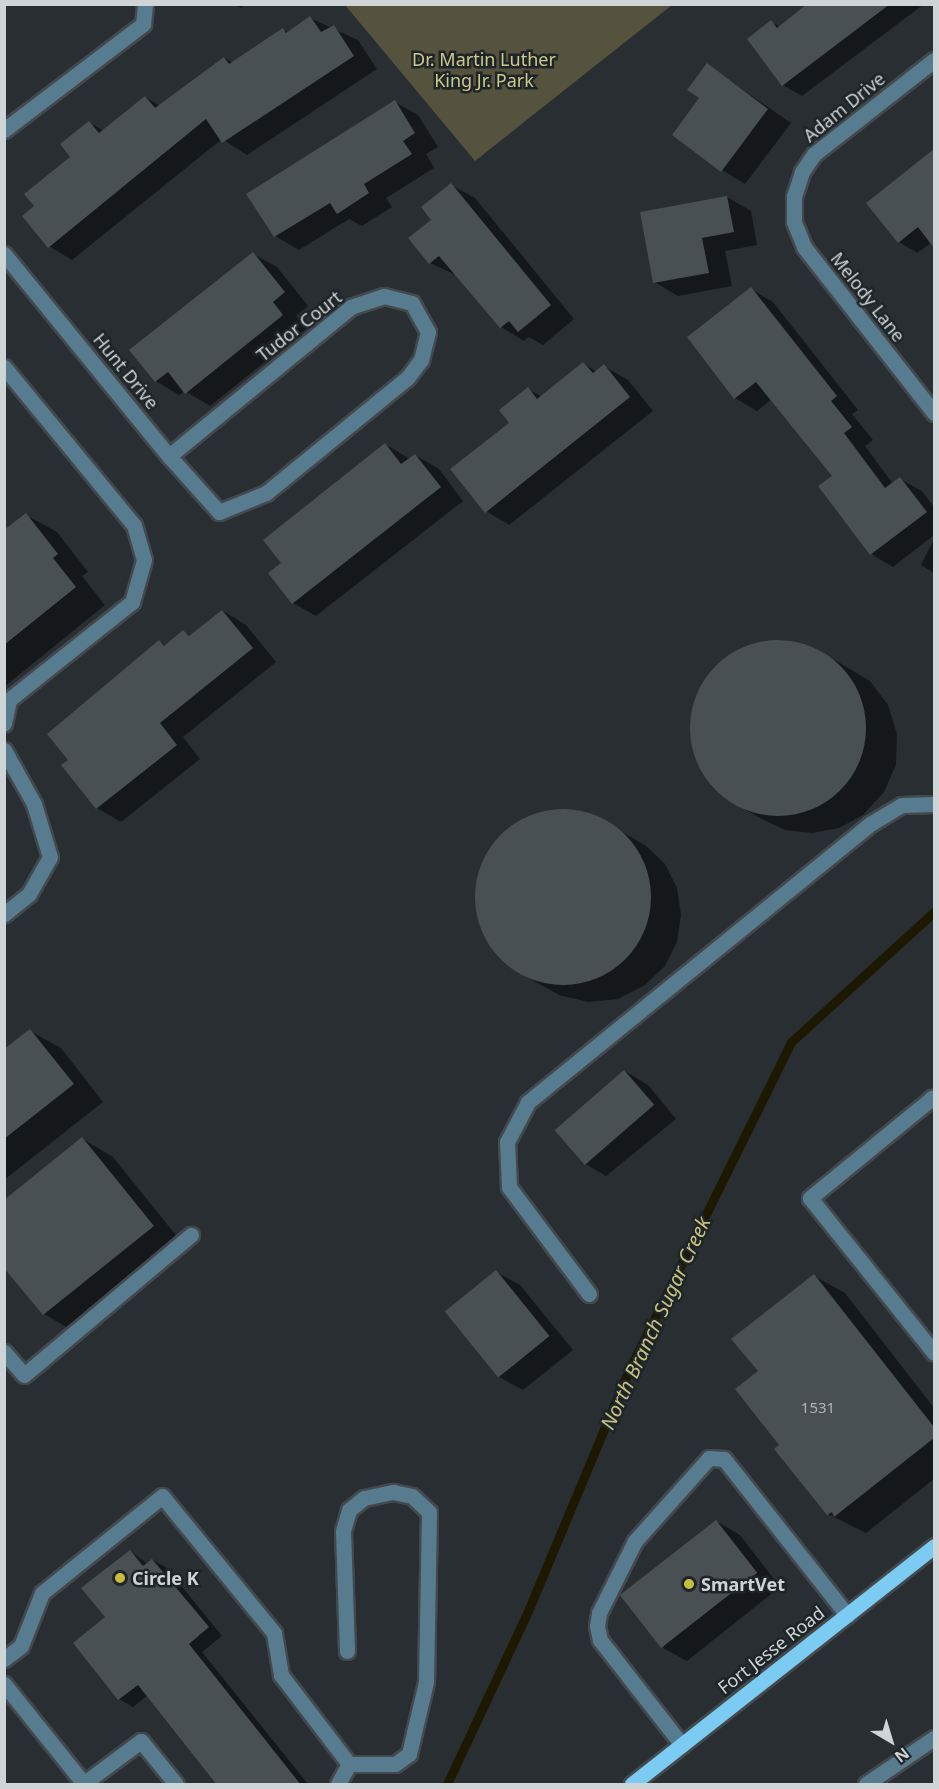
<!DOCTYPE html>
<style>
body{margin:0}
#map{position:relative;width:939px;height:1789px;overflow:hidden;background:#282e32;font-family:"Noto Sans",sans-serif}
div>[style]{position:absolute}
.green>*{inset:0;background:#55533d}
.shadow>*{inset:0;background:#0007}
.stream>*{height:9px;margin:-4.5px;padding:0 4.5px;transform-origin:4.5px;border-radius:4.5px;background:#1d1901}
.building>*{inset:0;background:#495054;transform-origin:0 0}
.round{border-radius:50%}
.roads{filter:drop-shadow(2px 0 #43494c) drop-shadow(-2px 0 #43494c) drop-shadow(0 2px #43494c) drop-shadow(0 -2px #43494c)}
.minor>*{height:15px;margin:-7.5px;padding:0 7.5px;transform-origin:7.5px;border-radius:7.5px;background:#577c90}
.major>*{height:15px;margin:-7.5px;padding:0 7.5px;transform-origin:7.5px;border-radius:7.5px;background:#7bcbf3}
.dots>*{width:16px;height:16px;translate:-50% -50%;box-sizing:border-box;border:3px solid #1e2528;border-radius:50%}
span{translate:-50% -50%;white-space:nowrap;text-align:center;line-height:1.15;-webkit-text-stroke:5px #1e2528;paint-order:stroke}
.number-label{font-size:15px;color:#aeb3b6}
.number-label span{-webkit-text-stroke-width:0}
.park-label{font-size:18px;color:#cfc888}
.street-label{font-size:18px;color:#cfd4d6}
.poi-label{font-size:18px;color:#cfd4d6;font-weight:700}
.left{translate:0 -50%;text-align:left}
.water-label{font-size:20px;color:#c8c181;font-style:italic}
.frame{position:absolute;inset:0;border:6px solid #cfd4d6;pointer-events:none}
.north{position:absolute;left:861px;top:1711px;width:60px;height:60px;-webkit-text-stroke:4px #1e2528;paint-order:stroke;rotate:142deg;font-size:16px;font-weight:700;line-height:24px;text-align:center;color:#cfd4d6}
.north::after{content:'';display:block;margin:auto;width:21px;height:27px;background:#cfd4d6;clip-path:polygon(50% 0,100% 100%,50% 72%,0 100%)}
</style>
<div id="map">
<div class="green">
<div style="clip-path:polygon(345px 5px,672px 5px,475px 161px)"></div>
</div>
<div class="shadow">
<div style="clip-path:polygon(234px 4px,245px 4px,241px 8px)"></div>
<div style="clip-path:polygon(810px 4px,924px 4px,802px 96px,783px 85px,749px 39px,771px 22px,780px 27px)"></div>
<div style="clip-path:polygon(310px 18px,358px 40px,377px 69px,247px 155px,222px 139px,72px 260px,49px 246px,36px 206px,73px 157px,89px 122px,104px 131px,145px 97px,160px 106px,225px 58px,233px 63px,283px 29px,289px 33px)"></div>
<div style="clip-path:polygon(707px 65px,791px 123px,745px 184px,722px 170px,701px 98px)"></div>
<div style="clip-path:polygon(395px 102px,418px 115px,438px 147px,426px 154px,434px 168px,386px 198px,392px 207px,362px 226px,349px 219px,299px 250px,275px 236px,248px 194px)"></div>
<div style="clip-path:polygon(927px 156px,934px 161px,934px 241px,917px 253px,899px 242px)"></div>
<div style="clip-path:polygon(451px 185px,475px 198px,574px 319px,543px 345px,529px 337px,524px 341px,501px 327px,456px 275px,430px 263px,410px 238px,433px 220px)"></div>
<div style="clip-path:polygon(727px 197px,751px 211px,757px 245px,725px 251px,732px 286px,678px 296px,654px 282px)"></div>
<div style="clip-path:polygon(253px 254px,277px 267px,308px 306px,296px 316px,306px 329px,210px 406px,185px 391px,179px 395px,156px 381px)"></div>
<div style="clip-path:polygon(751px 289px,773px 302px,858px 410px,852px 414px,873px 440px,865px 446px,893px 484px,900px 479px,922px 491px,934px 507px,934px 535px,893px 567px,871px 554px,834px 476px,772px 399px,757px 411px,735px 398px)"></div>
<div style="clip-path:polygon(584px 364px,597px 372px,604px 366px,628px 380px,653px 411px,509px 525px,486px 511px,511px 423px,528px 389px,542px 397px)"></div>
<div style="clip-path:polygon(385px 444px,410px 459px,415px 455px,439px 469px,463px 501px,316px 616px,293px 603px,283px 564px)"></div>
<div style="clip-path:polygon(26px 515px,57px 532px,88px 572px,82px 576px,105px 605px,4px 687px,4px 532px)"></div>
<div style="clip-path:polygon(934px 539px,934px 573px,921px 565px)"></div>
<div style="clip-path:polygon(223px 611px,246px 625px,276px 662px,183px 737px,200px 759px,121px 822px,97px 808px,63px 766px,160px 642px,166px 646px,184px 632px,191px 636px)"></div>
<div style="clip-path:polygon(783px 640px,813px 647px,870px 681px,888px 705px,897px 734px,896px 765px,884px 792px,863px 815px,839px 828px,812px 833px,785px 830px,760px 818px,728px 800px,709px 780px,696px 757px,691px 729px,695px 702px,707px 677px,726px 658px,753px 644px)"></div>
<div style="clip-path:polygon(562px 810px,590px 814px,645px 845px,665px 864px,677px 888px,681px 915px,677px 942px,665px 966px,645px 985px,618px 999px,588px 1002px,559px 995px,527px 977px,502px 960px,485px 935px,476px 906px,478px 876px,491px 849px,511px 827px,536px 814px)"></div>
<div style="clip-path:polygon(30px 1031px,61px 1048px,103px 1102px,4px 1180px,4px 1051px)"></div>
<div style="clip-path:polygon(625px 1071px,648px 1085px,676px 1119px,606px 1176px,582px 1162px)"></div>
<div style="clip-path:polygon(83px 1139px,113px 1157px,183px 1244px,75px 1332px,44px 1314px,4px 1265px)"></div>
<div style="clip-path:polygon(496px 1272px,520px 1285px,573px 1350px,523px 1390px,499px 1377px)"></div>
<div style="clip-path:polygon(814px 1276px,845px 1293px,934px 1408px,934px 1479px,866px 1533px,828px 1514px,781px 1446px)"></div>
<div style="clip-path:polygon(716px 1521px,740px 1535px,780px 1587px,687px 1661px,663px 1648px)"></div>
<div style="clip-path:polygon(130px 1551px,148px 1564px,153px 1560px,167px 1568px,222px 1636px,202px 1652px,308px 1784px,219px 1784px,148px 1695px,133px 1707px,119px 1699px,107px 1617px)"></div>
</div>
<div class="stream">
<div style="left:447px;top:1784px;width:191px;rotate:-64.9deg"></div>
<div style="left:528px;top:1611px;width:259px;rotate:-67.3deg"></div>
<div style="left:628px;top:1372px;width:368px;rotate:-63.7deg"></div>
<div style="left:791px;top:1042px;width:193px;rotate:-42.3deg"></div>
</div>
<div class="building">
<div style="clip-path:polygon(807px 4px,890px 4px,782px 86px,747px 39px,771px 20px,777px 28px)"></div>
<div style="clip-path:polygon(310px 16px,321px 32px,334px 25px,354px 56px,222px 143px,206px 119px,48px 248px,22px 216px,34px 206px,24px 194px,70px 157px,60px 144px,89px 121px,99px 133px,145px 96px,155px 108px,224px 57px,229px 64px,283px 28px,286px 33px)"></div>
<div style="clip-path:polygon(707px 63px,768px 109px,721px 172px,672px 135px,699px 98px,687px 90px)"></div>
<div style="clip-path:polygon(395px 100px,415px 133px,403px 141px,412px 154px,364px 184px,369px 193px,337px 214px,330px 203px,274px 237px,246px 194px)"></div>
<div style="clip-path:polygon(934px 149px,934px 248px,918px 227px,898px 243px,866px 203px)"></div>
<div style="clip-path:polygon(451px 183px,551px 305px,518px 332px,509px 321px,500px 328px,439px 256px,429px 264px,408px 238px,431px 220px,421px 207px)"></div>
<div style="clip-path:polygon(727px 196px,734px 232px,702px 238px,709px 273px,653px 283px,640px 212px)"></div>
<div style="clip-path:polygon(253px 252px,285px 292px,273px 302px,283px 315px,185px 394px,168px 372px,155px 382px,129px 350px)"></div>
<div style="clip-path:polygon(751px 287px,837px 396px,831px 401px,852px 427px,844px 433px,885px 488px,900px 477px,927px 512px,870px 555px,818px 486px,832px 476px,756px 382px,734px 399px,687px 337px)"></div>
<div style="clip-path:polygon(583px 362px,593px 373px,604px 364px,630px 397px,485px 513px,450px 469px,509px 423px,499px 410px,528px 387px,537px 399px)"></div>
<div style="clip-path:polygon(385px 443px,401px 464px,415px 454px,441px 487px,292px 604px,268px 573px,281px 563px,263px 540px)"></div>
<div style="clip-path:polygon(26px 513px,58px 554px,53px 558px,76px 587px,4px 645px,4px 530px)"></div>
<div style="clip-path:polygon(222px 610px,253px 648px,160px 723px,177px 745px,96px 809px,61px 765px,68px 760px,47px 734px,159px 640px,164px 646px,183px 630px,189px 636px)"></div>
<div class="round" style="left:690px;top:640px;width:176px;height:176px"></div>
<div class="round" style="left:475px;top:809px;width:176px;height:176px"></div>
<div style="clip-path:polygon(30px 1029px,74px 1084px,4px 1139px,4px 1049px)"></div>
<div style="left:624px;top:1070px;width:46px;height:92px;rotate:49deg"></div>
<div style="clip-path:polygon(82px 1137px,154px 1226px,43px 1315px,4px 1268px,4px 1200px)"></div>
<div style="left:496px;top:1270px;width:85px;height:66px;rotate:51deg"></div>
<div style="clip-path:polygon(814px 1274px,934px 1427px,934px 1438px,834px 1517px,832px 1512px,827px 1515px,774px 1449px,779px 1445px,735px 1389px,758px 1371px,731px 1339px)"></div>
<div style="left:716px;top:1520px;width:67px;height:122px;rotate:52deg"></div>
<div style="clip-path:polygon(130px 1550px,143px 1566px,152px 1559px,209px 1627px,189px 1644px,301px 1785px,217px 1785px,138px 1685px,118px 1700px,73px 1643px,105px 1617px,81px 1588px)"></div>
</div>
<div class="roads">
<div class="minor">
<div style="left:934px;top:60px;width:152px;rotate:141.9deg"></div>
<div style="left:814px;top:154px;width:22px;rotate:124deg"></div>
<div style="left:802px;top:172px;width:25px;rotate:108deg"></div>
<div style="left:794px;top:196px;width:26px;rotate:90deg"></div>
<div style="left:794px;top:222px;width:27px;rotate:68deg"></div>
<div style="left:804px;top:247px;width:211px;rotate:51.9deg"></div>
<div style="left:4px;top:130px;width:175px;rotate:-37.3deg"></div>
<div style="left:143px;top:24px;width:20px;rotate:-84deg"></div>
<div style="left:4px;top:254px;width:261px;rotate:50.8deg"></div>
<div style="left:169px;top:456px;width:75px;rotate:48.2deg"></div>
<div style="left:219px;top:512px;width:51px;rotate:-22deg"></div>
<div style="left:266px;top:493px;width:183px;rotate:-39.2deg"></div>
<div style="left:408px;top:377px;width:21px;rotate:-53deg"></div>
<div style="left:421px;top:360px;width:29px;rotate:-76deg"></div>
<div style="left:428px;top:332px;width:33px;rotate:-119deg"></div>
<div style="left:412px;top:303px;width:29px;rotate:-166deg"></div>
<div style="left:384px;top:296px;width:35px;rotate:162deg"></div>
<div style="left:351px;top:307px;width:235px;rotate:140.7deg"></div>
<div style="left:4px;top:367px;width:205px;rotate:50.6deg"></div>
<div style="left:134px;top:525px;width:36px;rotate:74deg"></div>
<div style="left:144px;top:560px;width:44px;rotate:105.9deg"></div>
<div style="left:132px;top:602px;width:157px;rotate:141.5deg"></div>
<div style="left:9px;top:700px;width:24px;rotate:102deg"></div>
<div style="left:4px;top:750px;width:62px;rotate:60.9deg"></div>
<div style="left:34px;top:804px;width:55px;rotate:73.2deg"></div>
<div style="left:50px;top:857px;width:43px;rotate:119.6deg"></div>
<div style="left:29px;top:894px;width:32px;rotate:141deg"></div>
<div style="left:934px;top:1101px;width:4px;rotate:-124deg"></div>
<div style="left:932px;top:1098px;width:158px;rotate:140.7deg"></div>
<div style="left:810px;top:1198px;width:198px;rotate:51.3deg"></div>
<div style="left:589px;top:1294px;width:134px;rotate:-126.8deg"></div>
<div style="left:509px;top:1187px;width:45px;rotate:-92.5deg"></div>
<div style="left:507px;top:1142px;width:45px;rotate:-62.3deg"></div>
<div style="left:528px;top:1102px;width:441px;rotate:-39.1deg"></div>
<div style="left:870px;top:824px;width:37px;rotate:-31deg"></div>
<div style="left:902px;top:805px;width:32px;rotate:-2deg"></div>
<div style="left:4px;top:1352px;width:30px;rotate:49deg"></div>
<div style="left:24px;top:1375px;width:218px;rotate:-40deg"></div>
<div style="left:347px;top:1651px;width:120px;rotate:-91.9deg"></div>
<div style="left:343px;top:1531px;width:22px;rotate:-74deg"></div>
<div style="left:349px;top:1510px;width:19px;rotate:-39deg"></div>
<div style="left:364px;top:1498px;width:30px;rotate:-12deg"></div>
<div style="left:393px;top:1492px;width:19px;rotate:12deg"></div>
<div style="left:412px;top:1496px;width:23px;rotate:43deg"></div>
<div style="left:429px;top:1512px;width:170px;rotate:91deg"></div>
<div style="left:426px;top:1682px;width:74px;rotate:103.3deg"></div>
<div style="left:409px;top:1754px;width:17px;rotate:144deg"></div>
<div style="left:395px;top:1764px;width:46px;rotate:180deg"></div>
<div style="left:4px;top:1659px;width:21px;rotate:-37deg"></div>
<div style="left:21px;top:1646px;width:57px;rotate:-68.4deg"></div>
<div style="left:42px;top:1593px;width:154px;rotate:-38.9deg"></div>
<div style="left:162px;top:1496px;width:177px;rotate:50.7deg"></div>
<div style="left:274px;top:1633px;width:43px;rotate:80.5deg"></div>
<div style="left:281px;top:1675px;width:112px;rotate:52.6deg"></div>
<div style="left:349px;top:1764px;width:23px;rotate:119deg"></div>
<div style="left:4px;top:1684px;width:128px;rotate:51.3deg"></div>
<div style="left:682px;top:1745px;width:133px;rotate:-128deg"></div>
<div style="left:600px;top:1640px;width:14px;rotate:-102deg"></div>
<div style="left:597px;top:1626px;width:13px;rotate:-81deg"></div>
<div style="left:599px;top:1613px;width:80px;rotate:-63.4deg"></div>
<div style="left:635px;top:1541px;width:111px;rotate:-48.3deg"></div>
<div style="left:709px;top:1458px;width:15px;rotate:4deg"></div>
<div style="left:724px;top:1459px;width:199px;rotate:51.7deg"></div>
<div style="left:83px;top:1784px;width:72px;rotate:-36.6deg"></div>
<div style="left:141px;top:1741px;width:55px;rotate:50.9deg"></div>
<div style="left:866px;top:1784px;width:82px;rotate:-34.1deg"></div>
</div>
<div class="major">
<div style="left:632px;top:1784px;width:385px;rotate:-38.2deg"></div>
</div>
</div>
<div class="dots">
<div style="left:120px;top:1578px;background:#c9bb3b"></div>
<div style="left:689px;top:1584px;background:#c9bb3b"></div>
</div>
<div class="number-label">
<span style="left:818px;top:1408px">1531</span>
</div>
<div class="park-label">
<span style="left:484px;top:70px">Dr. Martin Luther<br>King Jr. Park</span>
</div>
<div class="street-label">
<span style="left:844px;top:107px;rotate:-39deg">Adam Drive</span>
<span style="left:868px;top:297px;rotate:52deg">Melody Lane</span>
<span style="left:299px;top:326px;rotate:-38deg">Tudor Court</span>
<span style="left:126px;top:371px;rotate:51deg">Hunt Drive</span>
<span style="left:771px;top:1650px;rotate:-38deg">Fort Jesse Road</span>
</div>
<div class="poi-label">
<span class="left" style="left:132px;top:1578px">Circle K</span>
<span class="left" style="left:701px;top:1584px">SmartVet</span>
</div>
<div class="water-label">
<span style="left:655px;top:1323px;rotate:-65deg">North Branch Sugar Creek</span>
</div>
<div class="frame"></div>
<div class="north">N</div>
</div>
